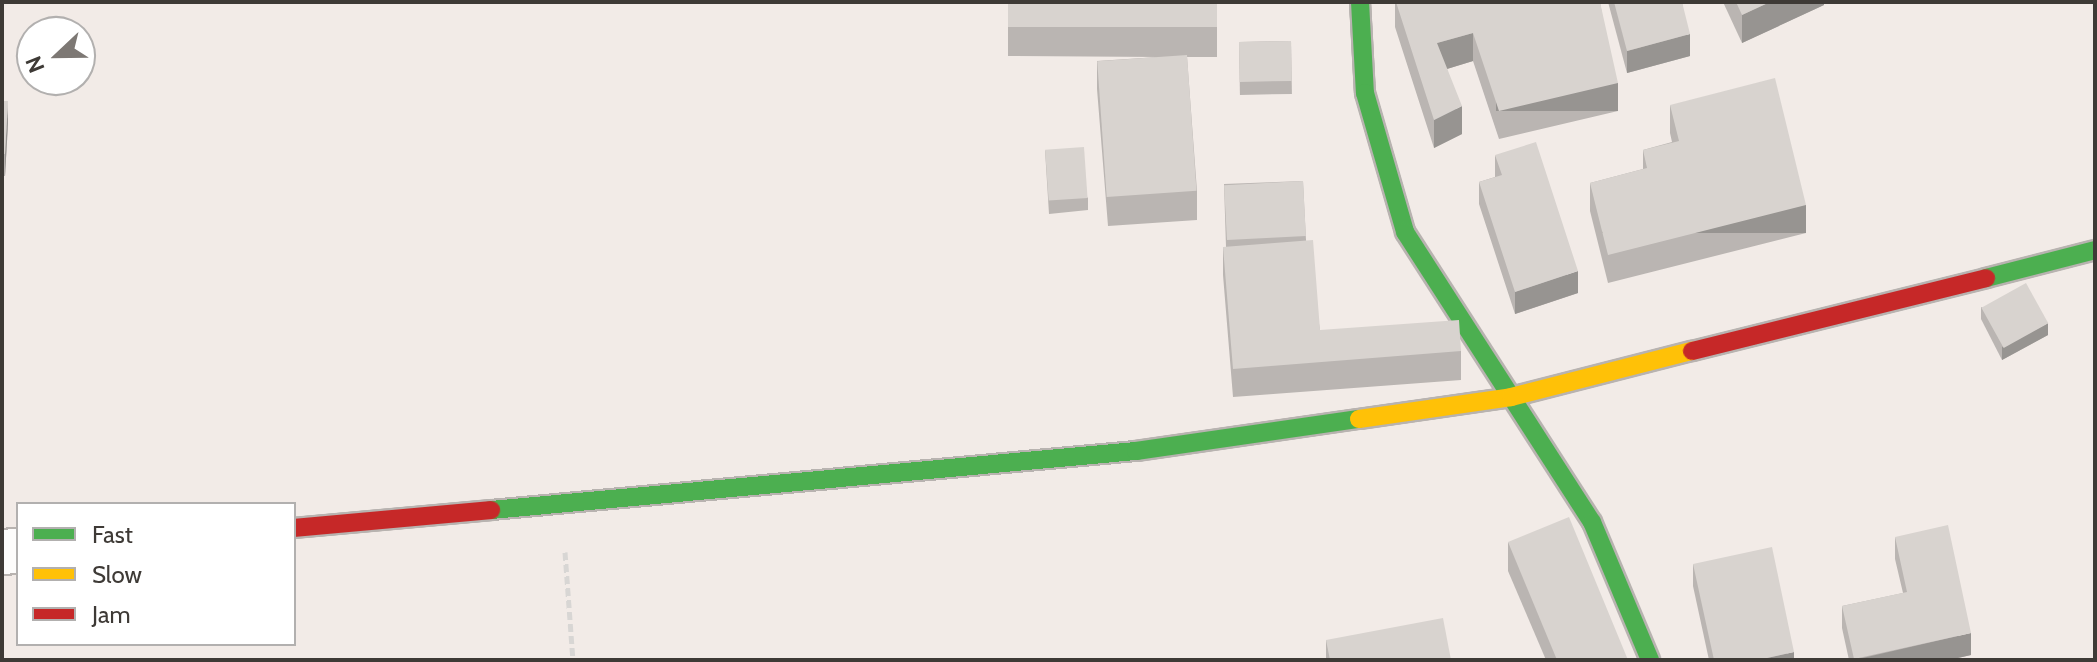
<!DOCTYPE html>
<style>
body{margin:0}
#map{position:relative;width:2097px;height:662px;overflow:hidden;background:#f2ebe7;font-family:Cabin,sans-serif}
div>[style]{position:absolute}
.path>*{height:5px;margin-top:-2.5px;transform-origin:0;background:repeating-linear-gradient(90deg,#d8d6d4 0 8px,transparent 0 12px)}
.roads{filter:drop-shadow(2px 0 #b8b3b0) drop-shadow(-2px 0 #b8b3b0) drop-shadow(0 2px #b8b3b0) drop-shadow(0 -2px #b8b3b0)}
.street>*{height:44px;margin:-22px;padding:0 22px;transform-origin:22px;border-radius:22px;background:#fdfcfb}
.fast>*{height:18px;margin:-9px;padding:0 9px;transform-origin:9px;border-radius:9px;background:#4caf50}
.slow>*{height:18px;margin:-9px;padding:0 9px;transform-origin:9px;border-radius:9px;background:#ffc107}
.jam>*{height:18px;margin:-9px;padding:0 9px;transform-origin:9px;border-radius:9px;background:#c62828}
.wall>*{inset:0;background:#bab5b2;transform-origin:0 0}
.shaded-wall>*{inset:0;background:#979491;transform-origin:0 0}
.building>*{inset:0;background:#d8d3cf;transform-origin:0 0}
span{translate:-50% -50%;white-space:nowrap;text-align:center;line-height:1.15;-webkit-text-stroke:7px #fff;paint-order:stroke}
.frame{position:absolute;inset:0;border:4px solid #3e3a36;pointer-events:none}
.legend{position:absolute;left:16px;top:502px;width:280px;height:144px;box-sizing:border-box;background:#fff;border:2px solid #b2b0af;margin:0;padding:10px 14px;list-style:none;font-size:24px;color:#3e3a36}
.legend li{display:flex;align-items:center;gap:16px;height:40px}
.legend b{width:40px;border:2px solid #b2b0af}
.north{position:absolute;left:16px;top:16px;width:80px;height:80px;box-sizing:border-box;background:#fff;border:2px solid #b2b0af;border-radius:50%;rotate:248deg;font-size:22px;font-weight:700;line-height:32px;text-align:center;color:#3e3a36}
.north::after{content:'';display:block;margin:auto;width:28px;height:36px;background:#7d7874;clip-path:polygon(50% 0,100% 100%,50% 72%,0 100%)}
</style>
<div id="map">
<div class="path">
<div style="left:565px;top:552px;width:108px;rotate:85.8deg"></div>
</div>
<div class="roads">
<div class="street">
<div style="left:2px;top:552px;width:16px;rotate:-4deg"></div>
</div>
<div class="fast">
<div style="left:1360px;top:2px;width:91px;rotate:86.9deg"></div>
<div style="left:1365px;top:93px;width:145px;rotate:73.9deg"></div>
<div style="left:1405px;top:232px;width:345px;rotate:57.2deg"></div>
<div style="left:1592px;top:522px;width:150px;rotate:67.2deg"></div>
<div style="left:1986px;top:278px;width:113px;rotate:-14.4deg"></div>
<div style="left:491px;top:510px;width:648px;rotate:-5.23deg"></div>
<div style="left:1136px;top:451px;width:225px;rotate:-8.2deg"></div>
</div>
<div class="slow">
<div style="left:1359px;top:419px;width:154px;rotate:-8.2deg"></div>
<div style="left:1511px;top:397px;width:187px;rotate:-14.3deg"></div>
</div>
<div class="jam">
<div style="left:1692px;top:351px;width:303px;rotate:-13.9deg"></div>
<div style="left:294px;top:528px;width:198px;rotate:-5.2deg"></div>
</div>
</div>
<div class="wall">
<div style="clip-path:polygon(1008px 2px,1217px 2px,1217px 57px,1187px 57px,1197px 191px,1197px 220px,1108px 226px,1097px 89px,1097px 61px,1158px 57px,1008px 56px)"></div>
<div style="clip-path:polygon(1395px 2px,1600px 2px,1618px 111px,1499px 139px,1473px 61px,1447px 69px,1462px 134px,1434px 148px,1395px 27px)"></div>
<div style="clip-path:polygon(1608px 2px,1682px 2px,1690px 56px,1627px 73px)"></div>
<div style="clip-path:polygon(1723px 2px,1824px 2px,1824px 5px,1742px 43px)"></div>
<div style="left:1291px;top:41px;width:53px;height:52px;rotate:89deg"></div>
<div style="clip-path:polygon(2px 101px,8px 123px,5px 176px,2px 176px)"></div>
<div style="clip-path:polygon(1670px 105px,1806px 233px,1608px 283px,1590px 211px,1590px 183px,1643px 169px,1643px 150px,1672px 142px,1670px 133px)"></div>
<div style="clip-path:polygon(1045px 150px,1088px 198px,1088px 210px,1049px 214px)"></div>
<div style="clip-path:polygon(1495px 155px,1578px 293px,1515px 314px,1479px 204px,1479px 182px,1495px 177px)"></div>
<div style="clip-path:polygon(1303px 181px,1306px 240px,1320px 330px,1461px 351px,1461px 380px,1233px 397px,1223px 275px,1223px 247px,1226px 247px,1224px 184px)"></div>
<div style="clip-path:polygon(1981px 307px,2048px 335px,2002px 360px,1981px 319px)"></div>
<div style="clip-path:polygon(1895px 537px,1971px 655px,1949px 660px,1849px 660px,1842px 628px,1842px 606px,1903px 593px,1895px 559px)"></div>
<div style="clip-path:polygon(1508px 542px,1628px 660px,1546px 660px,1508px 571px)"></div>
<div style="clip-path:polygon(1693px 564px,1794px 660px,1709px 660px,1693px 586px)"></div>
<div style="clip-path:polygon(1326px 640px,1451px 660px,1326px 660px)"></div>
</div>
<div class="shaded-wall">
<div style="clip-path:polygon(1770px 2px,1824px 2px,1824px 5px,1742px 43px,1742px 15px)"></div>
<div style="clip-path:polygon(1473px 33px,1473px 61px,1437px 72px,1437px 43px)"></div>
<div style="clip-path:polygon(1690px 34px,1690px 56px,1627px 73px,1627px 51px)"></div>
<div style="left:1618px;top:83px;width:28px;height:122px;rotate:90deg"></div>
<div style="clip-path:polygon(8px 101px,8px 123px,5px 176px,5px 154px)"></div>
<div style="clip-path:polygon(1462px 106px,1462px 134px,1434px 148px,1434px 120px)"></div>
<div style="left:1806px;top:205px;width:28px;height:204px;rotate:90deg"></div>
<div style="clip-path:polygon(1578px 271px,1578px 293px,1515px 314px,1515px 292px)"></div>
<div style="clip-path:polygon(2048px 323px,2048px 335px,2002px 360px,2002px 347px)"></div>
<div style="clip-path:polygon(1971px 633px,1971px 655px,1949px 660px,1854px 660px)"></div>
<div style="clip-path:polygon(1794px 652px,1794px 660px,1758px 660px)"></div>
</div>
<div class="building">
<div style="left:1008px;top:2px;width:209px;height:25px"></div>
<div style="clip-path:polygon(1396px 2px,1600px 2px,1618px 83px,1499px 111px,1473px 33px,1437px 43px,1462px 106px,1434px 120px)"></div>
<div style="clip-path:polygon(1614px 2px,1682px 2px,1690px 34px,1627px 51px)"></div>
<div style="clip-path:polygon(1736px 2px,1770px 2px,1742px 15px)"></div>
<div style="left:1291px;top:41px;width:40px;height:52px;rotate:89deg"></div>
<div style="left:1187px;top:55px;width:136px;height:90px;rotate:86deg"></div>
<div style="clip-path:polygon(1775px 78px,1806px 205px,1608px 255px,1590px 183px,1647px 168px,1643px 150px,1679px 141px,1670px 105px)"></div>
<div style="clip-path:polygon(2px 101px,8px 101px,5px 154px,2px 154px)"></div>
<div style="clip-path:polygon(1536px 142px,1578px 271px,1515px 292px,1479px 182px,1502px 175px,1495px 155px)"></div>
<div style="left:1084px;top:147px;width:51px;height:39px;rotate:86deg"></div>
<div style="left:1303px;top:181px;width:55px;height:79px;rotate:87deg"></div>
<div style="clip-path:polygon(1313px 240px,1320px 330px,1459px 320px,1461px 351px,1233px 369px,1223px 247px)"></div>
<div style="left:2026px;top:283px;width:46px;height:51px;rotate:61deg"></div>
<div style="clip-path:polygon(1569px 517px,1628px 660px,1557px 660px,1508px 542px)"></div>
<div style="clip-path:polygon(1948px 525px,1971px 633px,1854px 659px,1842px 606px,1907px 592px,1895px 537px)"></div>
<div style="clip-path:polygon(1772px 547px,1794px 652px,1758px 660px,1714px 660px,1693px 564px)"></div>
<div style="clip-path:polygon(1443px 618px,1451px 660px,1330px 660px,1326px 640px)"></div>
</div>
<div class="frame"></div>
<ul class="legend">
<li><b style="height:10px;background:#4caf50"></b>Fast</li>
<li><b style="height:10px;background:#ffc107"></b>Slow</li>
<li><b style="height:10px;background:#c62828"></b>Jam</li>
</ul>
<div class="north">N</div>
</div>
